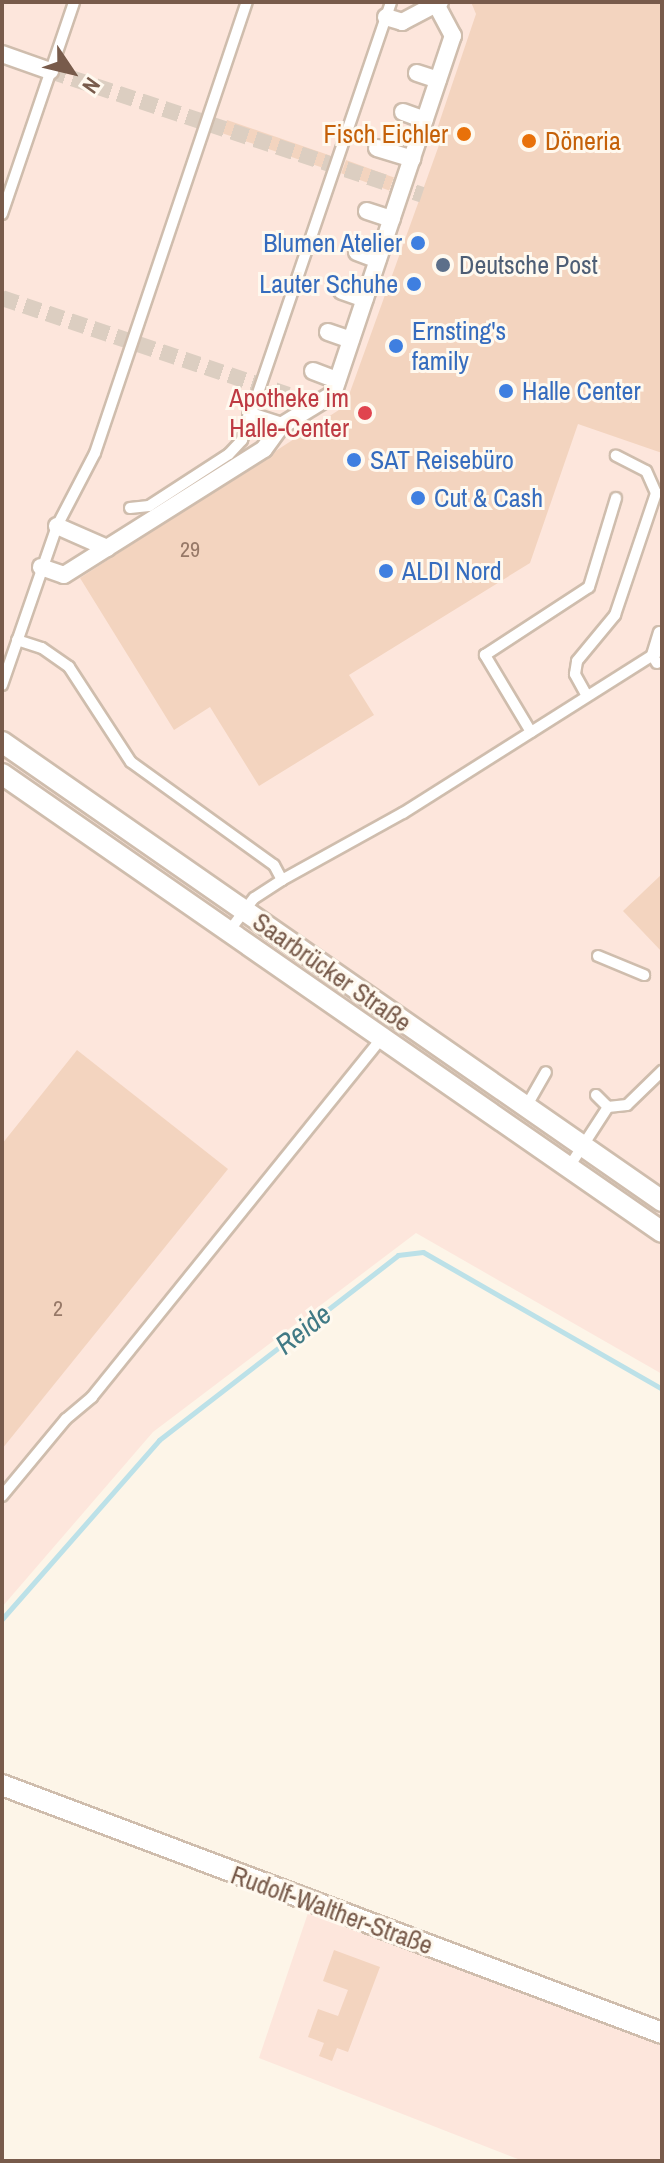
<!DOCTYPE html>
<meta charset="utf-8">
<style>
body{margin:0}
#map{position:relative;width:664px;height:2163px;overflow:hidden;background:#fdf5e8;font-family:"Archivo Narrow",sans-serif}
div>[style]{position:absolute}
.commercial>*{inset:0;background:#fde6dc}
.stream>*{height:5px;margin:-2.5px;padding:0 2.5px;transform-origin:2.5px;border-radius:2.5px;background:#bce1e8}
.building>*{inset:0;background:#f3d4bf;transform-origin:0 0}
.pedestrian-tunnel>*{height:16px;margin-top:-8px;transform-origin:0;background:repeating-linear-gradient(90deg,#dccec1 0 16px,transparent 0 24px)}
.roads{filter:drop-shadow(2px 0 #cfbdad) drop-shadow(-2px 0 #cfbdad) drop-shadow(0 2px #cfbdad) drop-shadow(0 -2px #cfbdad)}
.service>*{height:10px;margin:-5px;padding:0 5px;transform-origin:5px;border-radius:5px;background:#fff}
.pedestrian>*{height:16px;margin:-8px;padding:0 8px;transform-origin:8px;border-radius:8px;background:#fff}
.minor>*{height:20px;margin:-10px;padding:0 10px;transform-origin:10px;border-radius:10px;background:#fff}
.dots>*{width:22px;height:22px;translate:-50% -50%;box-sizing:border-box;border:4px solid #fff9ef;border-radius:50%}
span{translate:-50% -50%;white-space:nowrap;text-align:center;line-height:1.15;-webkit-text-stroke:6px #fff9ef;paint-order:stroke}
.number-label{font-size:22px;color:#977968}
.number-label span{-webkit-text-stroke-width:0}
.food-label{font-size:26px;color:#c56008}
.right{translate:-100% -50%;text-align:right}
.left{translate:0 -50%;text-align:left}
.shop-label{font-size:26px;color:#366cbe}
.service-label{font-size:26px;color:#4e5e75}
.health-label{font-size:26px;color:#be3a42}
.street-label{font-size:26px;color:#785b4b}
.water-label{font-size:28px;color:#417a85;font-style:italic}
.frame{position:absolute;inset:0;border:4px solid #785b4b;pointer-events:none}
.north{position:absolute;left:32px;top:32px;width:80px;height:80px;-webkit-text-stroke:6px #fff9ef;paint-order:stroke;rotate:125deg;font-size:22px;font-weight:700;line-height:32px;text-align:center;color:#785b4b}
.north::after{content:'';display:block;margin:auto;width:28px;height:36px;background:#785b4b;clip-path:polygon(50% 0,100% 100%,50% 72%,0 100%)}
</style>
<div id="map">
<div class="commercial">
<div style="clip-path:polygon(2px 2px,662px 2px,662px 1374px,416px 1233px,153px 1432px,2px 1607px)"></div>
<div style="clip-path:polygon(308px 1913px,662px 2043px,662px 2161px,523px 2161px,259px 2058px)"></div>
</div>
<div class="stream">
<div style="left:2px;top:1619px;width:238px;rotate:-48.7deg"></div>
<div style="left:159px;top:1440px;width:302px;rotate:-37.7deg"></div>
<div style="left:398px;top:1255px;width:25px;rotate:-7deg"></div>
<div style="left:423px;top:1252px;width:275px;rotate:29.8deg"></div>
</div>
<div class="building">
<div style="clip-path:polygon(471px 2px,662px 2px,662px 453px,578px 424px,530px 563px,349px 675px,374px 715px,259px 786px,210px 707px,174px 730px,80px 578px,345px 406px,443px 134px,436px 132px,476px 14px)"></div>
<div style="left:227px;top:120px;width:109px;height:14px;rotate:19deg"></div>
<div style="left:346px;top:160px;width:51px;height:14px;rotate:20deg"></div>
<div style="clip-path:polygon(662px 874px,662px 952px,623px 911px)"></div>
<div style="clip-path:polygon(77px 1050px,228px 1169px,2px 1449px,2px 1144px)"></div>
<div style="clip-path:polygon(334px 1950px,380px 1967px,348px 2052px,337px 2048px,332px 2061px,319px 2056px,324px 2043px,308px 2037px,318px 2009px,338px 2016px,348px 1990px,323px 1981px)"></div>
</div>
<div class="pedestrian-tunnel">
<div style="left:50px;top:71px;width:392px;rotate:18.4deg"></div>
<div style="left:2px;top:298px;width:302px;rotate:18.7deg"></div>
<div style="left:288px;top:395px;width:39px;rotate:59deg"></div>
</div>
<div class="roads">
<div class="service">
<div style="left:2px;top:214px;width:224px;rotate:-71.2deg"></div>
<div style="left:130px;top:508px;width:19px;rotate:-6deg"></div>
<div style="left:149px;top:506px;width:95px;rotate:-33deg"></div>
<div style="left:229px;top:454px;width:19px;rotate:-47deg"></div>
<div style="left:242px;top:440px;width:463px;rotate:-71.2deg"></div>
<div style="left:17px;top:640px;width:26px;rotate:18deg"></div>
<div style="left:42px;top:648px;width:33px;rotate:35deg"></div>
<div style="left:69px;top:667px;width:113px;rotate:56.9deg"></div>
<div style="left:131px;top:762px;width:176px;rotate:35.8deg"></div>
<div style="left:274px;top:865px;width:17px;rotate:62deg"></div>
<div style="left:282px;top:880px;width:33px;rotate:147deg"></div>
<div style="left:254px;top:898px;width:40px;rotate:127deg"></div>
<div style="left:657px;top:663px;width:9px;rotate:-122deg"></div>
<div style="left:652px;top:655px;width:24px;rotate:-73deg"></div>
<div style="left:2px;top:685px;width:168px;rotate:-70.9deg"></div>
<div style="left:57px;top:526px;width:82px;rotate:-62.5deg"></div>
<div style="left:95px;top:453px;width:476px;rotate:-71.4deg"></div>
<div style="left:587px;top:696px;width:25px;rotate:-119deg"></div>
<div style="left:575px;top:674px;width:13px;rotate:-81deg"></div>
<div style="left:577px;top:661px;width:60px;rotate:-50.4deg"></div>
<div style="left:615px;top:615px;width:129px;rotate:-71.4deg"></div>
<div style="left:656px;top:493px;width:24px;rotate:-114deg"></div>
<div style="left:646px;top:471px;width:34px;rotate:-153deg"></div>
<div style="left:531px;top:732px;width:90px;rotate:-120.9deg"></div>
<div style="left:485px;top:655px;width:124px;rotate:-33.2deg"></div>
<div style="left:589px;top:587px;width:93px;rotate:-73.1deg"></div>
<div style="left:282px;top:880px;width:138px;rotate:-29deg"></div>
<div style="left:403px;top:813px;width:307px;rotate:-32.3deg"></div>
<div style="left:598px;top:956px;width:50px;rotate:22.4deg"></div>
<div style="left:596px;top:1095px;width:17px;rotate:45deg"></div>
<div style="left:526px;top:1107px;width:40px;rotate:-60.3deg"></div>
<div style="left:569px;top:1167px;width:72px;rotate:-57deg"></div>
<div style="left:608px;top:1107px;width:19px;rotate:-6deg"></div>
<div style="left:627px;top:1105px;width:49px;rotate:-44.2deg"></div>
<div style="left:2px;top:1496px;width:100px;rotate:-50.3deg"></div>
<div style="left:66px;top:1419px;width:34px;rotate:-40deg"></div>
<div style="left:92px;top:1397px;width:462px;rotate:-51.1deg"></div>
</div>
<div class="pedestrian">
<div style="left:386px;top:17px;width:17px;rotate:17deg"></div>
<div style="left:402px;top:22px;width:43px;rotate:-27.8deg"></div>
<div style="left:2px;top:54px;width:51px;rotate:19.5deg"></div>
<div style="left:417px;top:73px;width:22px;rotate:18deg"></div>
<div style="left:403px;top:112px;width:23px;rotate:20deg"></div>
<div style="left:377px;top:148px;width:37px;rotate:17deg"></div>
<div style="left:367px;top:211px;width:26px;rotate:18deg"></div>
<div style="left:357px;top:252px;width:22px;rotate:21deg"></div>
<div style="left:342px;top:291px;width:24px;rotate:19deg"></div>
<div style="left:328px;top:332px;width:24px;rotate:19deg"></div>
<div style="left:313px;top:371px;width:26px;rotate:21deg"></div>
<div style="left:251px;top:416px;width:32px;rotate:18deg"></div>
<div style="left:57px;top:526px;width:55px;rotate:23.7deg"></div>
<div style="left:41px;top:567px;width:24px;rotate:19deg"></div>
<div style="left:64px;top:575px;width:236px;rotate:-32.2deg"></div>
<div style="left:264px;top:449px;width:29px;rotate:-54deg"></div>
<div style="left:281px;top:426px;width:61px;rotate:-31.6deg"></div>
<div style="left:333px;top:394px;width:378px;rotate:-71.5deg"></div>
<div style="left:453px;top:36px;width:38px;rotate:-118deg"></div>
</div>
<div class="minor">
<div style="left:2px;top:742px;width:804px;rotate:34.82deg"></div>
<div style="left:2px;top:774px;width:803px;rotate:34.76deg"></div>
<div style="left:2px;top:1785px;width:705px;rotate:20.59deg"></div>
</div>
</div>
<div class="dots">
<div style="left:464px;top:134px;background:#e8710a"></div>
<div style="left:529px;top:141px;background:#e8710a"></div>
<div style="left:418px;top:243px;background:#3f7fe0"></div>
<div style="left:443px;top:265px;background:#5c6f8a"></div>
<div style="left:414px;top:284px;background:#3f7fe0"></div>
<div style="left:396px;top:346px;background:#3f7fe0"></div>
<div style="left:506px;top:391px;background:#3f7fe0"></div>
<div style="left:365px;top:413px;background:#e0444e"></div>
<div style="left:354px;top:460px;background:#3f7fe0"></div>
<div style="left:418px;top:498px;background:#3f7fe0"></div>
<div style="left:386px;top:571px;background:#3f7fe0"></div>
</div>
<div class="number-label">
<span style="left:190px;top:550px">29</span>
<span style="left:58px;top:1309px">2</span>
</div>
<div class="food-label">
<span class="right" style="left:448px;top:134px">Fisch Eichler</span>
<span class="left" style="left:545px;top:141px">Döneria</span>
</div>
<div class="shop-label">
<span class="right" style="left:402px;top:243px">Blumen Atelier</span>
<span class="right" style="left:398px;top:284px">Lauter Schuhe</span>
<span class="left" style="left:412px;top:346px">Ernsting's<br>family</span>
<span class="left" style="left:522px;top:391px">Halle Center</span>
<span class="left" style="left:370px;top:460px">SAT Reisebüro</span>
<span class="left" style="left:434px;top:498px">Cut &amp; Cash</span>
<span class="left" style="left:402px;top:571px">ALDI Nord</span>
</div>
<div class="service-label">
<span class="left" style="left:459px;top:265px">Deutsche Post</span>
</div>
<div class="health-label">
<span class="right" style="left:349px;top:413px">Apotheke im<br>Halle-Center</span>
</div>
<div class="street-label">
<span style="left:332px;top:972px;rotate:35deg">Saarbrücker Straße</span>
<span style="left:332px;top:1910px;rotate:20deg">Rudolf-Walther-Straße</span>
</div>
<div class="water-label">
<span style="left:303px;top:1329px;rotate:-38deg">Reide</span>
</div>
<div class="frame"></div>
<div class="north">N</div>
</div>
